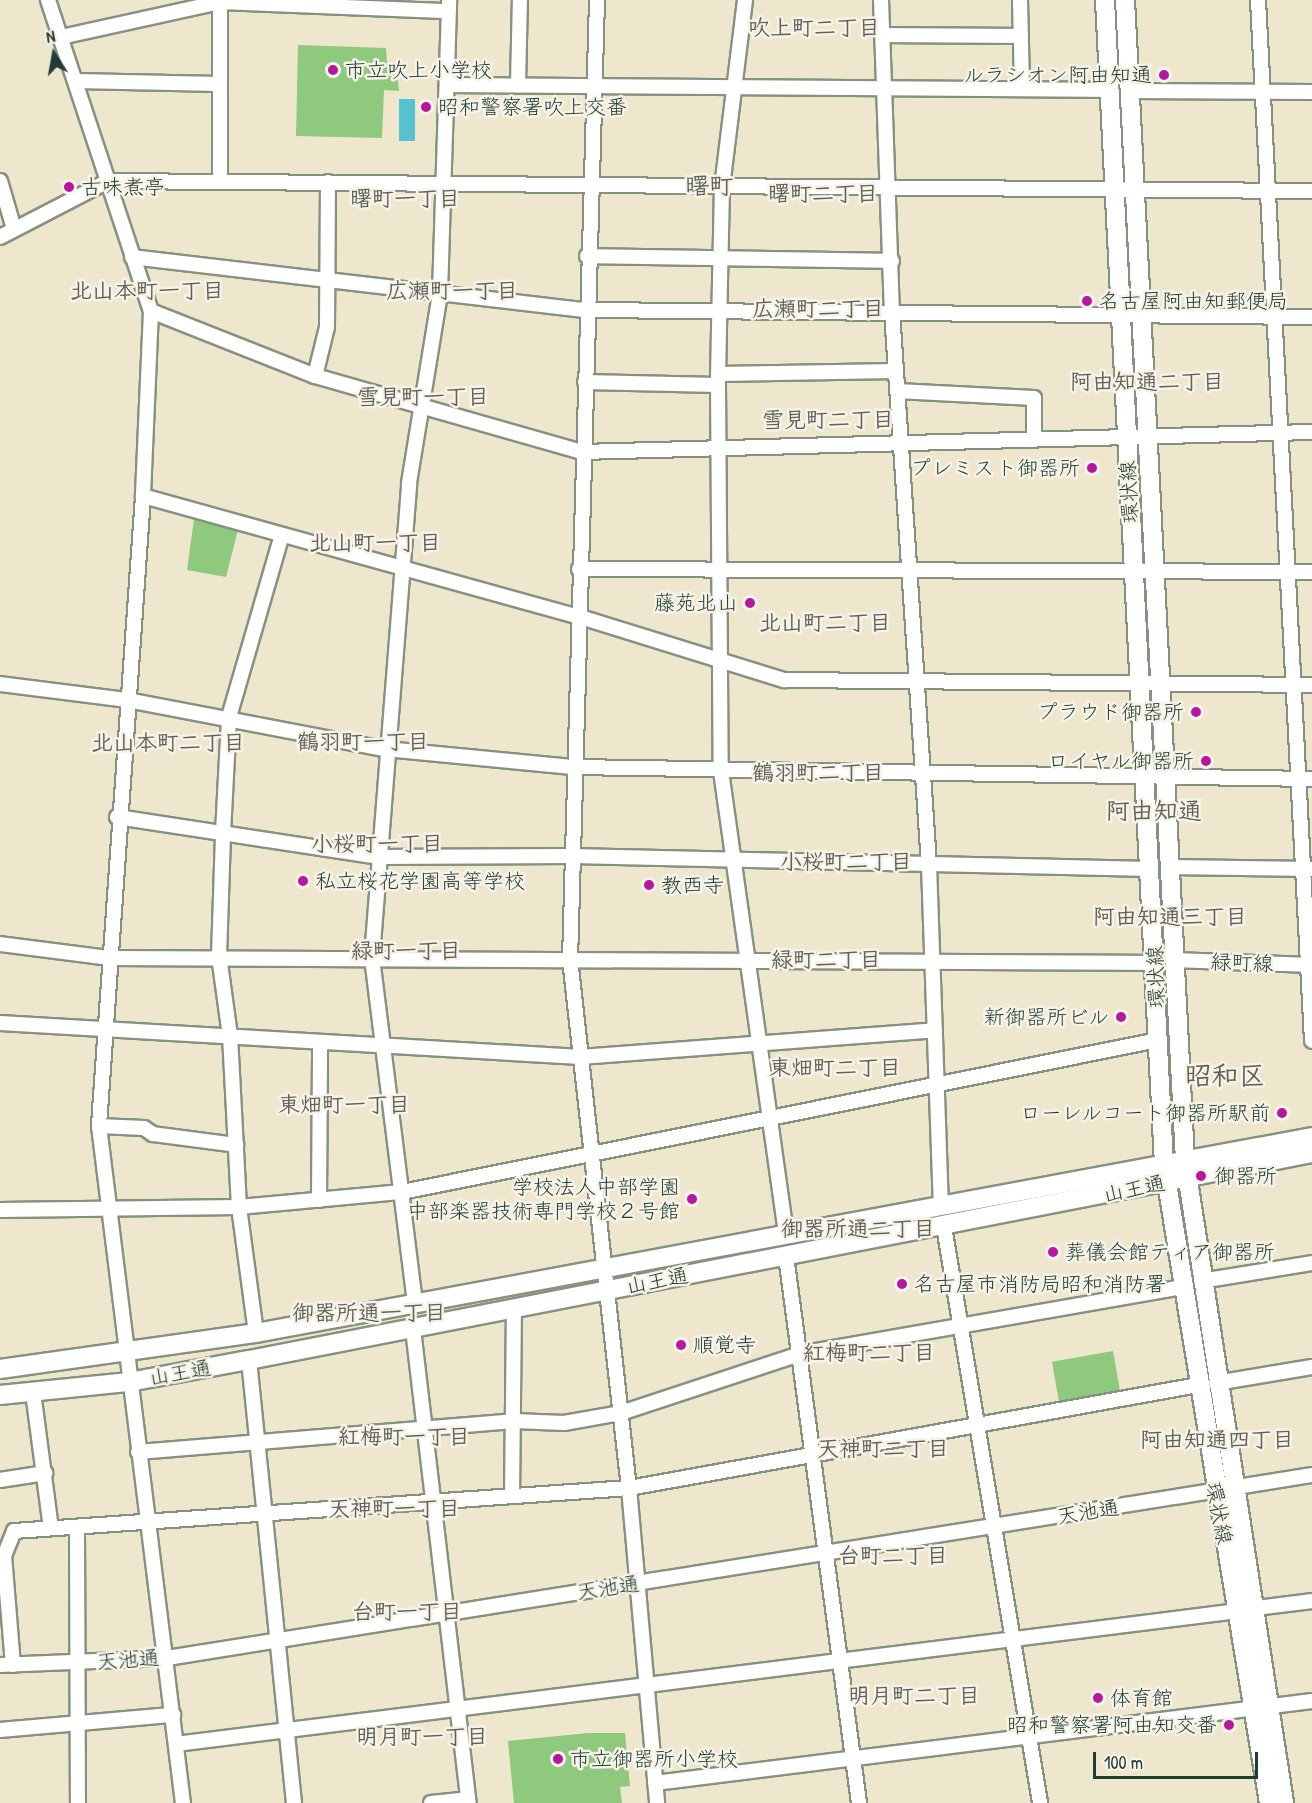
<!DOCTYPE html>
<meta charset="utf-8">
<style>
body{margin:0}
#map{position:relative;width:1312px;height:1803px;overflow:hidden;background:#eee7cd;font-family:"Patrick Hand","Klee One",sans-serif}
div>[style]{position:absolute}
.green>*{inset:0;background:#8ec97e;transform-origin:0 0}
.water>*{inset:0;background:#56c2d0;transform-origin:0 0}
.roads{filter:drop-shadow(2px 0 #869280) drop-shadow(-2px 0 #869280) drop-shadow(0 2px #869280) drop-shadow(0 -2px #869280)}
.minor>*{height:14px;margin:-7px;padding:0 7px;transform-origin:7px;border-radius:7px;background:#fff}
.major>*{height:18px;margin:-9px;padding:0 9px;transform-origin:9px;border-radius:9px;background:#fff}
.dots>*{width:16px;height:16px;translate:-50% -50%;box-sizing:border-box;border:3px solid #f7f3e8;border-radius:50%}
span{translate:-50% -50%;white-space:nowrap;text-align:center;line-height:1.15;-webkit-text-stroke:5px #f7f3e8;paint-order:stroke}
.poi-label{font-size:21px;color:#1f3d34}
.left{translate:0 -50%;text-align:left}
.right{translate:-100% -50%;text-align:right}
.street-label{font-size:21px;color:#1f3d34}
.neighbourhood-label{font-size:22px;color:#606259;font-weight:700}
.quarter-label{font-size:24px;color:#606259;font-weight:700}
.district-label{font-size:27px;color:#606259;font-weight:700}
.north{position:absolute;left:24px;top:24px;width:60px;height:60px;-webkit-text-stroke:4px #f7f3e8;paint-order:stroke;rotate:349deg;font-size:16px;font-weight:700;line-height:24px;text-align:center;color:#1f3d34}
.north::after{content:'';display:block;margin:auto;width:21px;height:27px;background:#1f3d34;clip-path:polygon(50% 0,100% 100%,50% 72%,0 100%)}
.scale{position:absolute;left:1093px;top:1752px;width:165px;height:27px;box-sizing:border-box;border:3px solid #1f3d34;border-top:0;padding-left:8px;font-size:18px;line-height:21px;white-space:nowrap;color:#1f3d34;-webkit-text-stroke:4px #f7f3e8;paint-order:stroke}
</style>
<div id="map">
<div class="green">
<div style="clip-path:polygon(298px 45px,386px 48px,387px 63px,396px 63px,399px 91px,384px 90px,382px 138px,296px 136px)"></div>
<div style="clip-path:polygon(194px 519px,238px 530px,226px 577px,187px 570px)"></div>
<div style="left:1113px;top:1351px;width:42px;height:62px;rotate:80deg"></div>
<div style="clip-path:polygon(588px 1733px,625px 1733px,630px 1786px,620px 1787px,622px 1803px,514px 1803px,508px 1741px)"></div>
</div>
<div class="water">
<div style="left:399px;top:99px;width:16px;height:42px"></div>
</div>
<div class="roads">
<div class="minor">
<div style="left:48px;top:0;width:328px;rotate:71.7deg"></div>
<div style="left:151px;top:311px;width:185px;rotate:92.5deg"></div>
<div style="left:143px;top:496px;width:632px;rotate:94deg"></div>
<div style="left:99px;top:1126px;width:682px;rotate:82.93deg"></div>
<div style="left:220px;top:0;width:181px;rotate:90deg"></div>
<div style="left:597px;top:0;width:959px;rotate:91.61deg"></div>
<div style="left:570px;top:959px;width:532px;rotate:83.64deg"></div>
<div style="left:629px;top:1488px;width:316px;rotate:84.9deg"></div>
<div style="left:745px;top:0;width:187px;rotate:97deg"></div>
<div style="left:722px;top:186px;width:199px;rotate:91.2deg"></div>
<div style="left:718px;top:385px;width:386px;rotate:89.6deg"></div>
<div style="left:721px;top:771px;width:468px;rotate:82deg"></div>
<div style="left:881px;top:0;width:312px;rotate:88deg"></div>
<div style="left:892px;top:312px;width:554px;rotate:86.17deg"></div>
<div style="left:929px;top:865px;width:340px;rotate:88deg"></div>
<div style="left:1020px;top:0;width:89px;rotate:88.7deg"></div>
<div style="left:1258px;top:0;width:1042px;rotate:87.03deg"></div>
<div style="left:882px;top:35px;width:139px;rotate:0.4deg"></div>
<div style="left:61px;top:37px;width:163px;rotate:-12.4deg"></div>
<div style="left:220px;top:2px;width:229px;rotate:2.3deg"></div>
<div style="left:75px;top:81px;width:145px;rotate:1.2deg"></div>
<div style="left:447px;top:85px;width:663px;rotate:0.43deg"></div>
<div style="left:518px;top:85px;width:85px;rotate:-88.7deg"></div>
<div style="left:1130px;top:91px;width:182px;rotate:0.3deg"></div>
<div style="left:0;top:181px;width:50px;rotate:73.7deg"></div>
<div style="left:0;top:237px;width:122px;rotate:-27.4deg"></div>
<div style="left:108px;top:181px;width:1204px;rotate:0.48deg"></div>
<div style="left:587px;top:256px;width:305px;rotate:0.9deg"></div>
<div style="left:132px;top:257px;width:457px;rotate:6.7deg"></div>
<div style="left:586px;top:310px;width:726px;rotate:0.55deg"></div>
<div style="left:151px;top:311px;width:176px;rotate:21.6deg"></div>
<div style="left:315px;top:376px;width:277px;rotate:15.9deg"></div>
<div style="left:581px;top:452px;width:731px;rotate:-1.57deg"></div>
<div style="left:718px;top:374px;width:178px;rotate:-1deg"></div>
<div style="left:315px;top:376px;width:50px;rotate:-76.2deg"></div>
<div style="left:327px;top:327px;width:145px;rotate:-89.6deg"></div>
<div style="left:585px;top:382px;width:133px;rotate:1.3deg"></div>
<div style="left:897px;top:391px;width:137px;rotate:2.9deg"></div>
<div style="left:1034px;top:398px;width:41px;rotate:90deg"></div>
<div style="left:143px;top:496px;width:450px;rotate:15.5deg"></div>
<div style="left:577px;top:616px;width:217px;rotate:17.2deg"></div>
<div style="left:784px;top:680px;width:528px;rotate:0.54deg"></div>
<div style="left:579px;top:569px;width:733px;rotate:0.23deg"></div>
<div style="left:0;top:684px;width:128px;rotate:7.2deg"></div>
<div style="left:127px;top:700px;width:263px;rotate:10.8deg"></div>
<div style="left:385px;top:749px;width:189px;rotate:5.5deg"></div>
<div style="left:573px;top:767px;width:739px;rotate:0.93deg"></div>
<div style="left:117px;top:817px;width:264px;rotate:8.7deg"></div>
<div style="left:378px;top:857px;width:193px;rotate:-0.3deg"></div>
<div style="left:571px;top:856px;width:579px;rotate:1.29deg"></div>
<div style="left:1168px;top:867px;width:144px;rotate:0.8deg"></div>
<div style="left:0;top:944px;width:110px;rotate:7.3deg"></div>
<div style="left:109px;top:958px;width:1047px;rotate:0.27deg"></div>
<div style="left:1173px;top:960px;width:139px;rotate:2.1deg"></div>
<div style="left:0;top:1023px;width:581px;rotate:3.35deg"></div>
<div style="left:580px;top:1057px;width:356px;rotate:-4.3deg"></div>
<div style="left:99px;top:1126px;width:45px;rotate:2.5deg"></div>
<div style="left:144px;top:1128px;width:11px;rotate:34deg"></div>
<div style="left:153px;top:1134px;width:84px;rotate:7.5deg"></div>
<div style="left:319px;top:1200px;width:158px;rotate:-89.6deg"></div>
<div style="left:0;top:1210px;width:239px;rotate:-0.7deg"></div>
<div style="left:239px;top:1207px;width:164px;rotate:-5.3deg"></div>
<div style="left:402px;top:1192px;width:771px;rotate:-11.37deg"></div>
<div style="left:944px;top:1226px;width:585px;rotate:80.55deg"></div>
<div style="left:786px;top:1256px;width:552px;rotate:82.4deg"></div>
<div style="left:1201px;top:1281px;width:112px;rotate:-9.2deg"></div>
<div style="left:415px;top:1303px;width:349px;rotate:-97.1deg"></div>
<div style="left:372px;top:957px;width:475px;rotate:-85.5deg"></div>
<div style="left:409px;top:483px;width:193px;rotate:-80.7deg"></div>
<div style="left:440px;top:293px;width:293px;rotate:-88.2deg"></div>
<div style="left:413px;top:1329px;width:477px;rotate:83.3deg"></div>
<div style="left:256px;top:1333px;width:127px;rotate:-97.7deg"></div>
<div style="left:239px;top:1207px;width:171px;rotate:-93deg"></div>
<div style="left:230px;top:1036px;width:81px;rotate:-97.8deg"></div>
<div style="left:219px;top:956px;width:123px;rotate:-88.1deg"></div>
<div style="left:223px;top:833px;width:116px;rotate:-87deg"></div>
<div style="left:229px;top:717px;width:186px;rotate:-73.8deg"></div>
<div style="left:249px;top:1360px;width:445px;rotate:84.2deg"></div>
<div style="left:1216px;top:1383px;width:97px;rotate:-9.5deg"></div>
<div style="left:33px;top:1392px;width:137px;rotate:82.5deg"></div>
<div style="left:138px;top:1452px;width:377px;rotate:-4.7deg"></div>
<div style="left:514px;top:1421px;width:50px;rotate:2.3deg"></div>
<div style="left:564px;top:1423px;width:58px;rotate:-10deg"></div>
<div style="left:621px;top:1413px;width:188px;rotate:-18.3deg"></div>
<div style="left:799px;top:1354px;width:389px;rotate:-9.9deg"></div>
<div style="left:0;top:1480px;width:46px;rotate:-8.8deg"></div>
<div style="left:512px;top:1496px;width:186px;rotate:-89.4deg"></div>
<div style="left:77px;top:1530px;width:273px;rotate:89.8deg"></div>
<div style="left:1256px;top:1608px;width:56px;rotate:-7.1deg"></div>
<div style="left:0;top:1665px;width:167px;rotate:-2.4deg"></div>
<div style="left:167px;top:1658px;width:1160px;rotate:-9.08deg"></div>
<div style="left:13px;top:1665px;width:109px;rotate:-94.7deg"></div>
<div style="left:4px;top:1556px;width:27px;rotate:-68deg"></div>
<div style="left:14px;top:1531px;width:617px;rotate:-4deg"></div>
<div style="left:629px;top:1488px;width:578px;rotate:-10.26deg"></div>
<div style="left:0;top:1730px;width:174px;rotate:-5deg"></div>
<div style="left:176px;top:1744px;width:1070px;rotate:-7.14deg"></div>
<div style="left:655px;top:1783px;width:662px;rotate:-7.11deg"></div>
<div style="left:431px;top:1803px;width:37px;rotate:-6deg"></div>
</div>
<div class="major">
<div style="left:1105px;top:0;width:1166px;rotate:87.1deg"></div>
<div style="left:1164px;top:1165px;width:647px;rotate:80.65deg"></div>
<div style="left:1125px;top:0;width:1163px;rotate:87.04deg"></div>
<div style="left:1185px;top:1161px;width:650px;rotate:81.23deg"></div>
<div style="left:0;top:1369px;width:259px;rotate:-8deg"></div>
<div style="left:256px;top:1333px;width:1074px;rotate:-10.51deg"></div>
<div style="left:0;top:1395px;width:130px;rotate:-5.8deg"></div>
<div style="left:129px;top:1382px;width:122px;rotate:-10.4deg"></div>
<div style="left:249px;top:1360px;width:1083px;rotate:-11.02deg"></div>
</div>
</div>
<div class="dots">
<div style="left:333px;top:70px;background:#b5179e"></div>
<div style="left:1164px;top:75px;background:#b5179e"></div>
<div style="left:426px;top:107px;background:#b5179e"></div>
<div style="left:69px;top:187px;background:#b5179e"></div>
<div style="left:1087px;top:301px;background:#b5179e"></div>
<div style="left:1092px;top:468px;background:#b5179e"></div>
<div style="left:750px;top:603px;background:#b5179e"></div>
<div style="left:1196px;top:712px;background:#b5179e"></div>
<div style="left:1206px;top:761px;background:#b5179e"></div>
<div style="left:303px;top:881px;background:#b5179e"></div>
<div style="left:649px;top:885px;background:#b5179e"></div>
<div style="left:1121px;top:1017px;background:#b5179e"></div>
<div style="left:1282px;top:1113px;background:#b5179e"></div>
<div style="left:1201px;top:1176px;background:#b5179e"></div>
<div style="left:692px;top:1199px;background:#b5179e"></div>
<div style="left:1053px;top:1252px;background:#b5179e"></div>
<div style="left:902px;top:1284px;background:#b5179e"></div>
<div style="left:681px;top:1345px;background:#b5179e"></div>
<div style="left:1098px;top:1698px;background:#b5179e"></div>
<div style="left:1229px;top:1725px;background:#b5179e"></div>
<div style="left:558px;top:1759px;background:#b5179e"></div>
</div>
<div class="poi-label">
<span class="left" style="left:345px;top:70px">市立吹上小学校</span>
<span class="right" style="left:1152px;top:75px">ルラシオン阿由知通</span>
<span class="left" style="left:438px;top:107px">昭和警察署吹上交番</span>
<span class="left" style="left:81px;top:187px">古味煮亭</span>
<span class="left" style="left:1099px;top:301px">名古屋阿由知郵便局</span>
<span class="right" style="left:1080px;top:468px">プレミスト御器所</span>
<span class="right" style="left:738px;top:603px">藤苑北山</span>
<span class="right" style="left:1184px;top:712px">プラウド御器所</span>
<span class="right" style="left:1194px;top:761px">ロイヤル御器所</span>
<span class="left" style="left:315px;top:881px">私立桜花学園高等学校</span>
<span class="left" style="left:661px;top:885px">教西寺</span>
<span class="right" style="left:1109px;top:1017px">新御器所ビル</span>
<span class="right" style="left:1270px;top:1113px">ローレルコート御器所駅前</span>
<span class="left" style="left:1214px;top:1176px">御器所</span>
<span class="right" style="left:680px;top:1199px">学校法人中部学園<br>中部楽器技術専門学校２号館</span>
<span class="left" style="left:1065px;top:1252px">葬儀会館ティア御器所</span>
<span class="left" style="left:914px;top:1284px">名古屋市消防局昭和消防署</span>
<span class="left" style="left:693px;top:1345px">順覚寺</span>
<span class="left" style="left:1110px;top:1698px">体育館</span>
<span class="right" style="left:1217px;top:1725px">昭和警察署阿由知交番</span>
<span class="left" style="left:570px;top:1759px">市立御器所小学校</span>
</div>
<div class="street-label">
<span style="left:1129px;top:492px;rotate:-93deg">環状線</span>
<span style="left:1242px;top:963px;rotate:2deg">緑町線</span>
<span style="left:1156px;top:977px;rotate:-92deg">環状線</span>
<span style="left:1134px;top:1189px;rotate:-12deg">山王通</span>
<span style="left:657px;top:1281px;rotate:-11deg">山王通</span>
<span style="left:180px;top:1373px;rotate:-10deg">山王通</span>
<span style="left:1088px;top:1512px;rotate:-9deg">天池通</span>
<span style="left:1219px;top:1513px;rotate:79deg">環状線</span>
<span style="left:608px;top:1588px;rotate:-8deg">天池通</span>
<span style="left:128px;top:1660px;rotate:-4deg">天池通</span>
</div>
<div class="neighbourhood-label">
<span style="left:814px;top:28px">吹上町二丁目</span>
<span style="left:823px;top:194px">曙町二丁目</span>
<span style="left:405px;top:199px">曙町一丁目</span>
<span style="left:147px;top:291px">北山本町一丁目</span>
<span style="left:452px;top:291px">広瀬町一丁目</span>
<span style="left:818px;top:309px">広瀬町二丁目</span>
<span style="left:1147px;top:382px">阿由知通二丁目</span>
<span style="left:423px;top:397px">雪見町一丁目</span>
<span style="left:828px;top:420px">雪見町二丁目</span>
<span style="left:375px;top:543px">北山町一丁目</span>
<span style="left:825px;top:623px">北山町二丁目</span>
<span style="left:363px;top:742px">鶴羽町一丁目</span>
<span style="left:168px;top:743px">北山本町二丁目</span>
<span style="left:818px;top:773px">鶴羽町二丁目</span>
<span style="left:377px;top:844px">小桜町一丁目</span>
<span style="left:846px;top:862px">小桜町二丁目</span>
<span style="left:1170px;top:917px">阿由知通三丁目</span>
<span style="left:406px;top:951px">緑町一丁目</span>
<span style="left:826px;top:960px">緑町二丁目</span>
<span style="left:835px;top:1068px">東畑町二丁目</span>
<span style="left:344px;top:1105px">東畑町一丁目</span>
<span style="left:858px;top:1229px">御器所通二丁目</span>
<span style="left:369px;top:1313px">御器所通一丁目</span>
<span style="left:869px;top:1353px">紅梅町二丁目</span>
<span style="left:404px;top:1437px">紅梅町一丁目</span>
<span style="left:1217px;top:1440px">阿由知通四丁目</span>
<span style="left:883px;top:1449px">天神町二丁目</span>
<span style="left:394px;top:1509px">天神町一丁目</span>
<span style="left:893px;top:1556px">台町二丁目</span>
<span style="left:407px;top:1612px">台町一丁目</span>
<span style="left:914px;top:1696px">明月町二丁目</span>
<span style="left:422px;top:1737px">明月町一丁目</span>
</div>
<div class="quarter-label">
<span style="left:709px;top:186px">曙町</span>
<span style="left:1154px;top:811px">阿由知通</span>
</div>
<div class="district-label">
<span style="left:1225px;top:1076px">昭和区</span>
</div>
<div class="north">N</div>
<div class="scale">100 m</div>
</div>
